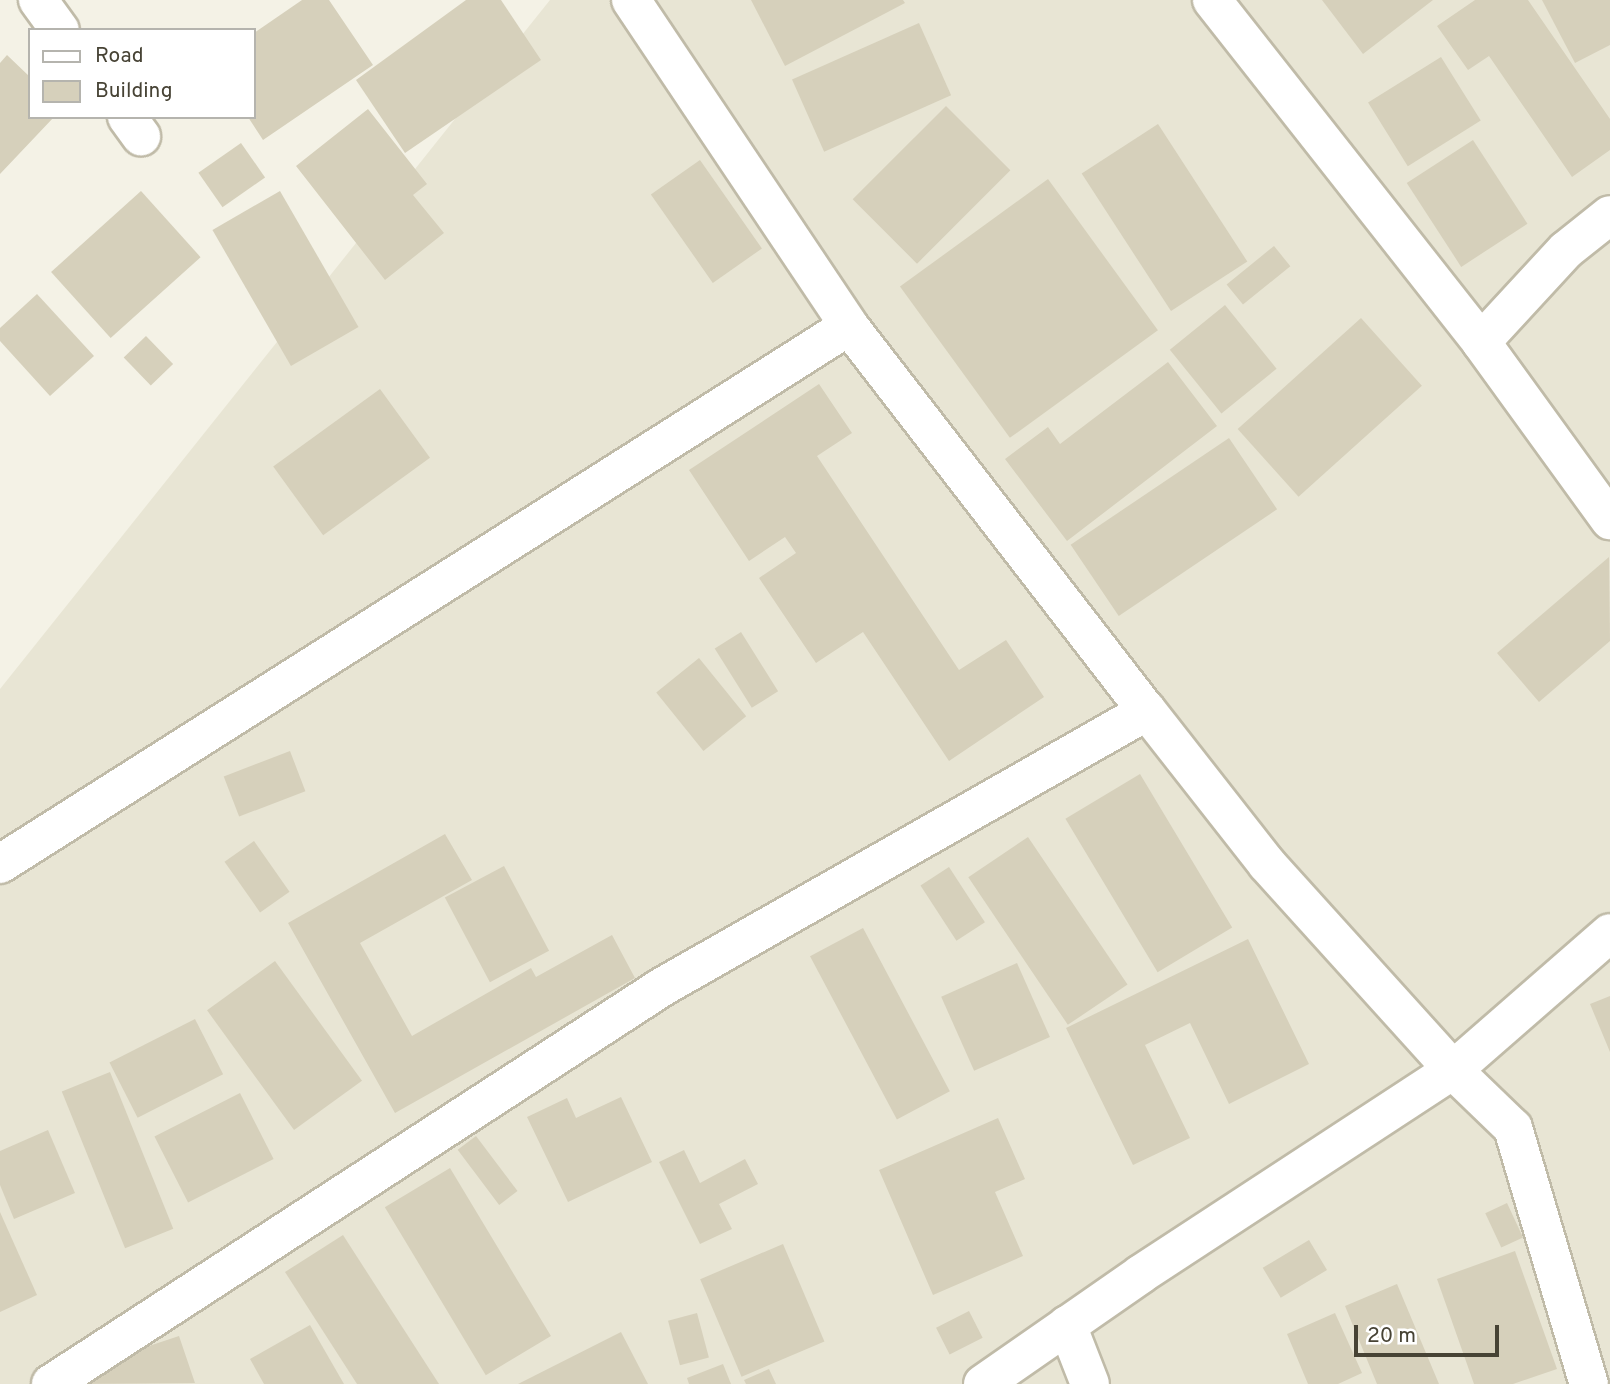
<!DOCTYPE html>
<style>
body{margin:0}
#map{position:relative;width:1610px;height:1384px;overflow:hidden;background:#f4f2e6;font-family:Overpass,sans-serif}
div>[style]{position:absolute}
.residential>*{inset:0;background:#e8e5d4}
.building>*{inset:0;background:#d6d0bb;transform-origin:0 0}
.roads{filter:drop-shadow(2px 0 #c0bba8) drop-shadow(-2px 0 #c0bba8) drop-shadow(0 2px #c0bba8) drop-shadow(0 -2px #c0bba8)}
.minor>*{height:38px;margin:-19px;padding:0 19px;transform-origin:19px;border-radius:19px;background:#fff}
span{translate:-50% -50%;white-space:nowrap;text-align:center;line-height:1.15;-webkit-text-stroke:5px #fff;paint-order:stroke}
.legend{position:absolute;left:28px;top:28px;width:228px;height:91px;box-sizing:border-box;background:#fff;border:2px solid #b5b4ae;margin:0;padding:9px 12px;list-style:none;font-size:21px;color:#474335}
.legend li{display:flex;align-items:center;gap:14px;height:35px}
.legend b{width:35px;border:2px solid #b5b4ae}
.scale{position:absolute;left:1354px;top:1325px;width:145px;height:32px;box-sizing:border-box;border:4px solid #474335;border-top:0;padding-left:9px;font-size:21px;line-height:24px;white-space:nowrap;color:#474335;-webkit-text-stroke:5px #fff;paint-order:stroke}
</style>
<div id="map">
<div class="residential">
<div style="clip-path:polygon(550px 0,1610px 0,1610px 1384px,0 1384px,0 689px)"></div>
</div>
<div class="building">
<div style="clip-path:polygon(302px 0,329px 0,373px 65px,263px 140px,248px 117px,254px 117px,254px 33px)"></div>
<div style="clip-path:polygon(466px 0,501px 0,541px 60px,405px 153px,356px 80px)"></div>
<div style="clip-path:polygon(751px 0,903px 0,905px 3px,785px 66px)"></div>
<div style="clip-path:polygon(1322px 0,1433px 0,1363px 54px)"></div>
<div style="clip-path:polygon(1475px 0,1528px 0,1610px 119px,1610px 150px,1572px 177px,1489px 56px,1468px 70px,1437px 26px)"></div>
<div style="clip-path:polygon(1542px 0,1610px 0,1610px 45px,1575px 63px)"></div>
<div style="left:919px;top:23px;width:79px;height:139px;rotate:66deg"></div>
<div style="clip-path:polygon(7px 55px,30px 77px,30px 117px,54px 117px,0 174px,0 63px)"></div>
<div style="left:1441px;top:57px;width:75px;height:86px;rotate:58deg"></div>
<div style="left:946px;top:106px;width:91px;height:132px;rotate:45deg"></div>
<div style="clip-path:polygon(368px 109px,427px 184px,413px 195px,444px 233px,385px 280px,296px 166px)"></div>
<div style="left:1158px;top:124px;width:164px;height:91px;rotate:57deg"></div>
<div style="left:1473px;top:140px;width:100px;height:79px;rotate:57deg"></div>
<div style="left:241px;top:143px;width:42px;height:52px;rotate:55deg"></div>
<div style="left:700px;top:160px;width:108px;height:60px;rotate:55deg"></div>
<div style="left:1048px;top:179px;width:187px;height:183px;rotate:54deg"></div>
<div style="left:141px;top:191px;width:89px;height:121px;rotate:48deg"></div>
<div style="left:280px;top:191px;width:157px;height:78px;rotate:60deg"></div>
<div style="left:1274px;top:246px;width:26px;height:61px;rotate:51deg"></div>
<div style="clip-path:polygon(37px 294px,94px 356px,50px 396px,0 341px,0 328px)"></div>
<div style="left:1225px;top:305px;width:82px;height:71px;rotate:51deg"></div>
<div style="left:1361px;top:318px;width:91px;height:166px;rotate:48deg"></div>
<div style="left:146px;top:336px;width:39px;height:31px;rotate:46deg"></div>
<div style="clip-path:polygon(1168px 362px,1217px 426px,1067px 541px,1005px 459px,1048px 427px,1060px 444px)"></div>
<div style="clip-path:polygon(819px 384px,852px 433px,817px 456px,959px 670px,1006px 640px,1044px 697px,949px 761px,863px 632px,816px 663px,759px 578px,796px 553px,785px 537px,749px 561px,689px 470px)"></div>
<div style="left:380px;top:389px;width:85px;height:132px;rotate:54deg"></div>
<div style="left:1229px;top:438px;width:86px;height:191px;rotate:56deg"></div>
<div style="clip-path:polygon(1609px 557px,1610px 641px,1539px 702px,1497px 653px)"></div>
<div style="left:741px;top:632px;width:70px;height:31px;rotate:58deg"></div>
<div style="left:699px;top:658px;width:75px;height:55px;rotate:51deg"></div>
<div style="left:290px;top:751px;width:43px;height:71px;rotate:69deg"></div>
<div style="left:1140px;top:774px;width:179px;height:87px;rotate:59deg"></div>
<div style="clip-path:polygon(445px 834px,472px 880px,360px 943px,412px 1036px,531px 968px,536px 977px,612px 935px,635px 978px,395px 1113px,288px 923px)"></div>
<div style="left:1028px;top:837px;width:178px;height:72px;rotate:56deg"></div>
<div style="left:254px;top:841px;width:62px;height:36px;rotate:55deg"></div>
<div style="left:504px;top:866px;width:96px;height:67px;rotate:62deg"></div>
<div style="left:949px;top:867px;width:66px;height:34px;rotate:57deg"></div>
<div style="left:863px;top:928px;width:185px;height:60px;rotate:62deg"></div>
<div style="clip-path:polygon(1248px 939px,1309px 1064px,1229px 1104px,1190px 1023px,1145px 1045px,1190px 1138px,1133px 1165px,1066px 1028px)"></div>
<div style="left:275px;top:961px;width:148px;height:84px;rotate:54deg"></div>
<div style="left:1017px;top:963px;width:81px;height:83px;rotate:66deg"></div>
<div style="clip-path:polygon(1610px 996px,1610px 1052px,1590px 1004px)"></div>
<div style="left:195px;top:1019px;width:62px;height:96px;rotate:63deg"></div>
<div style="left:110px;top:1072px;width:169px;height:52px;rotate:68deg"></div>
<div style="left:240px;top:1093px;width:74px;height:96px;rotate:63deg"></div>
<div style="clip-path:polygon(621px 1097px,652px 1162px,568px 1202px,527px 1117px,567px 1098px,576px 1118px)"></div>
<div style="clip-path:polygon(998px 1118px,1025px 1179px,995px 1192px,1023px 1256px,933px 1295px,879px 1170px)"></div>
<div style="clip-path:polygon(48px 1130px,75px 1193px,14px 1219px,0 1185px,0 1151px)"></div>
<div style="left:476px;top:1136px;width:69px;height:23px;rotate:53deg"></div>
<div style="clip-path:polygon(684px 1150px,700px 1183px,745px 1159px,758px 1184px,719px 1204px,732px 1229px,700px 1244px,659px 1162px)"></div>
<div style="left:450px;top:1168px;width:196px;height:76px;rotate:59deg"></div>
<div style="left:1507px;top:1203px;width:38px;height:24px;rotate:65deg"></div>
<div style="clip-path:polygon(0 1212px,37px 1295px,0 1312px)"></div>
<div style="clip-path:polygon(343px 1235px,439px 1384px,357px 1384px,285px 1272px)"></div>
<div style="left:1309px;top:1240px;width:35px;height:54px;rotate:59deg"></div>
<div style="left:783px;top:1244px;width:106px;height:90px;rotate:67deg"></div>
<div style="clip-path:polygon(1515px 1251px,1557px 1369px,1513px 1384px,1474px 1384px,1437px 1279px)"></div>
<div style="clip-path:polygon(1397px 1284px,1439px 1384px,1377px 1384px,1345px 1306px)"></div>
<div style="left:969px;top:1311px;width:30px;height:37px;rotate:63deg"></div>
<div style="left:697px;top:1313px;width:46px;height:30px;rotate:75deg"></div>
<div style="clip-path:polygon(1335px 1313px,1362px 1373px,1338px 1384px,1308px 1384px,1287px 1334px)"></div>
<div style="clip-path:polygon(310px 1325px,344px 1384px,264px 1384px,250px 1359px)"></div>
<div style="clip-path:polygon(621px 1332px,648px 1384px,518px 1384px)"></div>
<div style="clip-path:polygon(179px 1336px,195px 1383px,72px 1384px,110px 1371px,107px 1360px)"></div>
<div style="clip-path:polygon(723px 1364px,731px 1384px,689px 1384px,687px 1378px)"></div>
<div style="clip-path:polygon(769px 1369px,776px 1384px,746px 1384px,744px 1380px)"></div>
</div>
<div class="roads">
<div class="minor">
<div style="left:38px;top:0;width:37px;rotate:54deg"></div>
<div style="left:631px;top:0;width:392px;rotate:56.2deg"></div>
<div style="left:849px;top:326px;width:487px;rotate:52.3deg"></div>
<div style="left:1147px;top:711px;width:194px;rotate:51.9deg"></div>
<div style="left:1267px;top:864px;width:278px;rotate:47.9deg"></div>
<div style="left:1453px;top:1070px;width:83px;rotate:44deg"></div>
<div style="left:1513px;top:1128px;width:267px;rotate:73.5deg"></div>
<div style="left:1212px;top:0;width:435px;rotate:51.8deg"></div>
<div style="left:1481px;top:342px;width:220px;rotate:54.1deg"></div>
<div style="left:127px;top:117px;width:24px;rotate:54deg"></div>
<div style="left:1481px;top:342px;width:125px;rotate:-47.3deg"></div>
<div style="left:1566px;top:250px;width:56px;rotate:-38.5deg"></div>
<div style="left:0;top:864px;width:1005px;rotate:-32.36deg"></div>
<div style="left:1067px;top:1325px;width:63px;rotate:68.7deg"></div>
<div style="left:51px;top:1384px;width:729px;rotate:-33.01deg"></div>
<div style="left:662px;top:987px;width:558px;rotate:-29.64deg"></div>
<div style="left:983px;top:1384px;width:193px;rotate:-34.8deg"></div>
<div style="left:1141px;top:1274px;width:373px;rotate:-33.2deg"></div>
<div style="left:1453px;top:1070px;width:208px;rotate:-41.1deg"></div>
</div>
</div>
<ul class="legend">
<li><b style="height:9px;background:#fff"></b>Road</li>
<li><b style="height:19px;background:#d6d0bb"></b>Building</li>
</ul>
<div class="scale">20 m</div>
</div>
